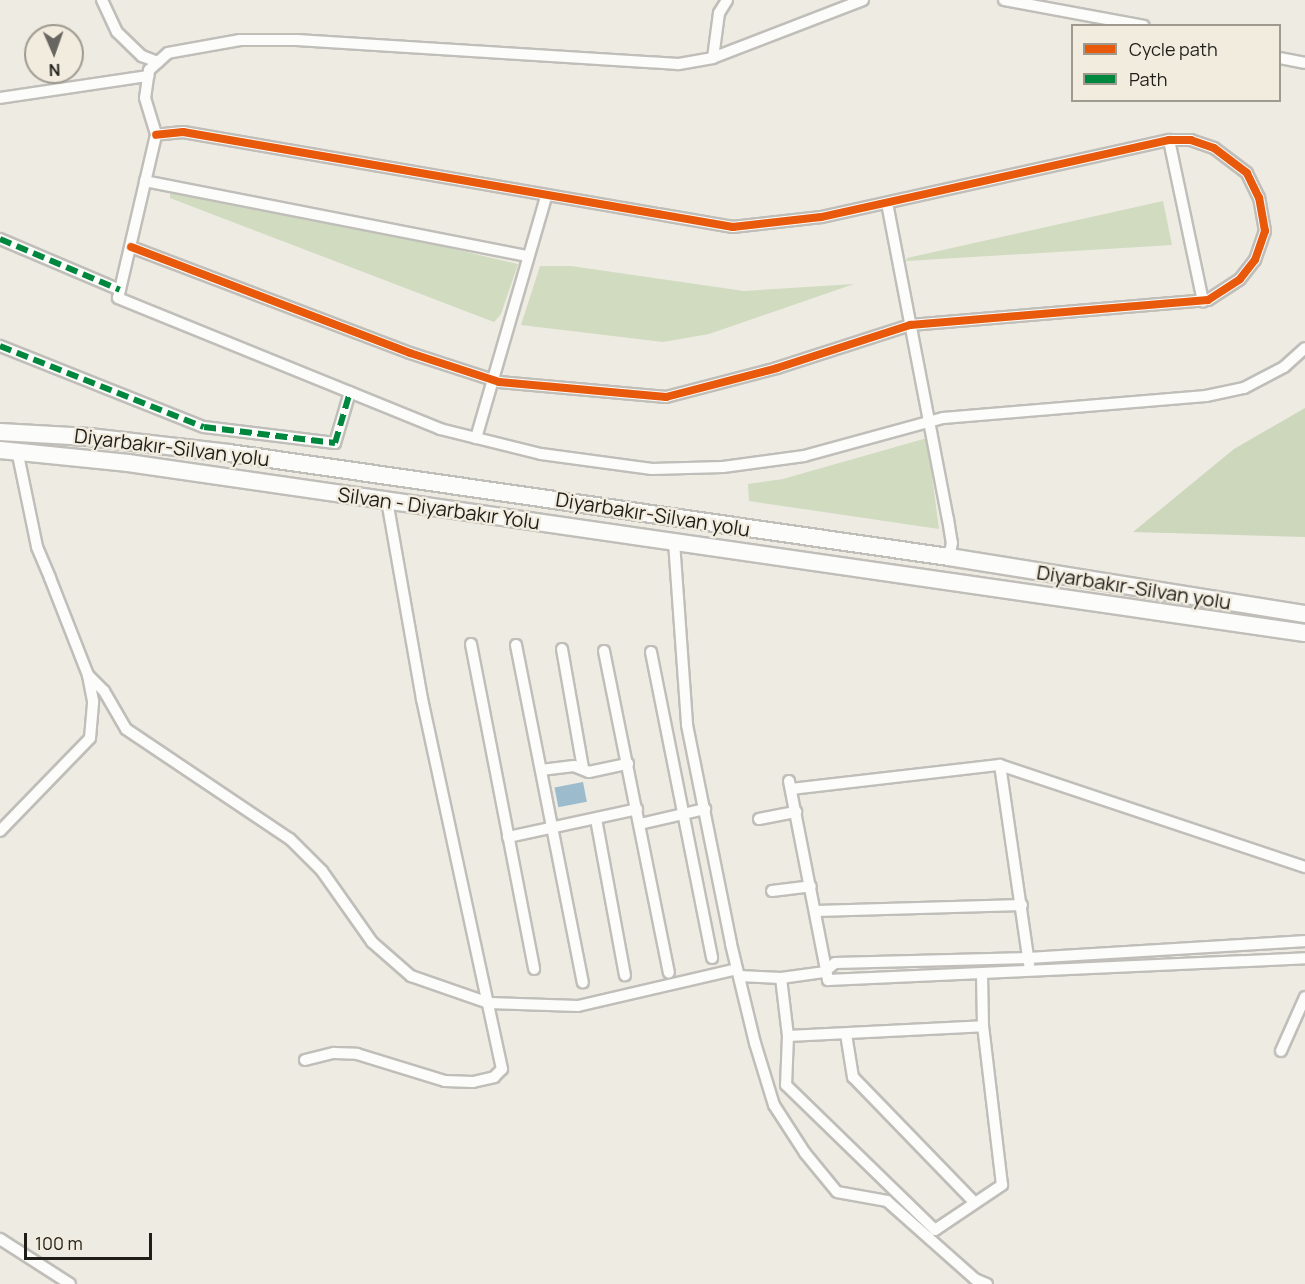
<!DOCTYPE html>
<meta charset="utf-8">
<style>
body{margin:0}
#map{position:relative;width:1305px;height:1284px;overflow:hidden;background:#eeebe3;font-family:Manrope,sans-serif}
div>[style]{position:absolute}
.green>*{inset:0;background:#d0dbc0}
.forest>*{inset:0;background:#ccd7bb}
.water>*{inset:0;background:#9cbbcc;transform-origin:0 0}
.roads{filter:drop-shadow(2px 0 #c0beb9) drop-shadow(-2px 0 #c0beb9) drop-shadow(0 2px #c0beb9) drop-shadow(0 -2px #c0beb9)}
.minor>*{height:10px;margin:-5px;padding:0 5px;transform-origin:5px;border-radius:5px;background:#fcfcfb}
.highway>*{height:16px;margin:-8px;padding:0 8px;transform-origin:8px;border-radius:8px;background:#fcfcfb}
.quiet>*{height:6px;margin-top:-3px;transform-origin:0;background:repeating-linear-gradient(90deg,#00873e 0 12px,transparent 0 18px)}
.cycleway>*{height:8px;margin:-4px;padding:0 4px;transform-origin:4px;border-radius:4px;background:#e8590c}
span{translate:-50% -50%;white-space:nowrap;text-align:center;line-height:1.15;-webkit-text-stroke:4.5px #f2ecdf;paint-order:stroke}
.street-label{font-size:20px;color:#201e19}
.legend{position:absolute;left:1071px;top:24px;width:210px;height:78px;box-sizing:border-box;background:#f2ecdf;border:2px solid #9e9a90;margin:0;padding:8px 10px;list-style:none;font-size:18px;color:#201e19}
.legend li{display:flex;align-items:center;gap:12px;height:30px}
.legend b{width:30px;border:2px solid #9e9a90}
.north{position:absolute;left:24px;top:24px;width:60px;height:60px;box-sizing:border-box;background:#f2ecdf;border:2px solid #9e9a90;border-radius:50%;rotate:178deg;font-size:16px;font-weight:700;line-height:24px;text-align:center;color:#201e19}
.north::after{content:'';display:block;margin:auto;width:21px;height:27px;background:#686660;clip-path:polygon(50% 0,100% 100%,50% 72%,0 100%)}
.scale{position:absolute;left:24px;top:1233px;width:128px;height:27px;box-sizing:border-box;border:3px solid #201e19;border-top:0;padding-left:8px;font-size:18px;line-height:21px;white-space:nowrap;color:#201e19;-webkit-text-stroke:4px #f2ecdf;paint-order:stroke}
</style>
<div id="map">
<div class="green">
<div style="clip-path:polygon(170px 193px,449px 248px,518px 264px,501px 314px,494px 322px,170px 198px)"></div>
<div style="clip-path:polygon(1163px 201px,1172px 245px,906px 261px,907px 258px)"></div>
<div style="clip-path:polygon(540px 266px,571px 266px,744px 291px,854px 284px,709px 334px,663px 342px,521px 325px)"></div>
<div style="clip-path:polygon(927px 438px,939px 529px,749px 501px,748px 484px,783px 479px)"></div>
</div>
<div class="forest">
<div style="clip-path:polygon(1305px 408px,1305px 537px,1133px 532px,1234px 449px)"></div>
</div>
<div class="water">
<div style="left:583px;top:782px;width:20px;height:29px;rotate:79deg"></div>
</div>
<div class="roads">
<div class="minor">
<div style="left:102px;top:0;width:35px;rotate:65deg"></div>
<div style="left:117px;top:32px;width:35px;rotate:44deg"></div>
<div style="left:142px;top:56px;width:17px;rotate:21deg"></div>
<div style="left:863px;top:0;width:161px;rotate:158.9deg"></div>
<div style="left:713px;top:58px;width:36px;rotate:170deg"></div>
<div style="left:678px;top:64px;width:382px;rotate:-176.4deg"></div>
<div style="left:297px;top:40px;width:57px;rotate:180deg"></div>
<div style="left:240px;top:40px;width:73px;rotate:169.8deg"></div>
<div style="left:168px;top:53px;width:25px;rotate:138deg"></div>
<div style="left:149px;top:70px;width:28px;rotate:98deg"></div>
<div style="left:145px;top:98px;width:39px;rotate:73deg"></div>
<div style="left:156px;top:135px;width:167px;rotate:103.1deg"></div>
<div style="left:118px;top:298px;width:348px;rotate:22.1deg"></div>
<div style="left:440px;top:429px;width:104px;rotate:13.9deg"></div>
<div style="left:541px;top:454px;width:112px;rotate:7.7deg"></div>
<div style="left:652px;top:469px;width:71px;rotate:-1.6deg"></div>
<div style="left:723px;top:467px;width:82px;rotate:-7.7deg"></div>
<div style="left:804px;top:456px;width:144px;rotate:-15.3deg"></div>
<div style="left:943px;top:418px;width:264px;rotate:-4.8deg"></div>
<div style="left:1206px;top:396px;width:39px;rotate:-12deg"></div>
<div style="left:1244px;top:388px;width:45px;rotate:-27.7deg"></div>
<div style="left:1284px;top:367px;width:28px;rotate:-42deg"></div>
<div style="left:1004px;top:0;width:142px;rotate:10.5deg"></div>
<div style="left:713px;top:58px;width:45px;rotate:-82.4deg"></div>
<div style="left:719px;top:13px;width:15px;rotate:-58deg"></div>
<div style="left:1280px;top:58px;width:25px;rotate:11deg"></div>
<div style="left:0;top:98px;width:150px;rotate:-8.5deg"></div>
<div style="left:1169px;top:140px;width:165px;rotate:78.1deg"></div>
<div style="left:145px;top:181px;width:390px;rotate:11.1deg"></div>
<div style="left:887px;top:203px;width:322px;rotate:79.1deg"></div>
<div style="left:948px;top:519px;width:24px;rotate:81deg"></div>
<div style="left:952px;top:543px;width:14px;rotate:102deg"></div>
<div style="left:0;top:239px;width:130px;rotate:23deg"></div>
<div style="left:131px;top:247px;width:298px;rotate:20.8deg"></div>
<div style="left:410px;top:353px;width:94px;rotate:18deg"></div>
<div style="left:499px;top:382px;width:168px;rotate:5.1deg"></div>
<div style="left:666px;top:397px;width:115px;rotate:-14.6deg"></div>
<div style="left:777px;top:368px;width:140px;rotate:-17.9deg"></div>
<div style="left:910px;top:325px;width:299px;rotate:-4.8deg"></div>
<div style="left:1208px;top:300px;width:38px;rotate:-33deg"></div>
<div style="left:1240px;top:279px;width:24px;rotate:-52deg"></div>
<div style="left:1255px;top:260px;width:31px;rotate:-71deg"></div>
<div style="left:1265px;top:231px;width:34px;rotate:-100deg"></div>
<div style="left:1259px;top:198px;width:28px;rotate:-116deg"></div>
<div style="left:1247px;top:173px;width:41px;rotate:-142.9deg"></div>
<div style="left:1214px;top:148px;width:24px;rotate:-161deg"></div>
<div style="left:1191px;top:140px;width:22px;rotate:180deg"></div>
<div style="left:1169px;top:140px;width:356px;rotate:167.5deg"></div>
<div style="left:821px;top:217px;width:89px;rotate:173.5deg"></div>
<div style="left:733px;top:227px;width:558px;rotate:-170.2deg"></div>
<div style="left:183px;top:132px;width:27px;rotate:174deg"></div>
<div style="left:0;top:346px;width:219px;rotate:21.7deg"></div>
<div style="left:204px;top:427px;width:132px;rotate:7deg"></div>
<div style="left:335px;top:443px;width:53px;rotate:-73.6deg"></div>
<div style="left:476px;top:438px;width:251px;rotate:-73.8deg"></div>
<div style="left:17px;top:450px;width:99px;rotate:78.3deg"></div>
<div style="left:37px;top:547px;width:34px;rotate:67deg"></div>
<div style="left:50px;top:578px;width:104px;rotate:68.6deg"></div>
<div style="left:88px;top:675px;width:23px;rotate:45deg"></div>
<div style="left:104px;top:691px;width:44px;rotate:59.9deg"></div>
<div style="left:126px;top:729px;width:197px;rotate:33.9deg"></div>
<div style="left:290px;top:839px;width:45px;rotate:45deg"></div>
<div style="left:322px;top:871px;width:87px;rotate:54.8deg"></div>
<div style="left:372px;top:942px;width:52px;rotate:41.1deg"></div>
<div style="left:411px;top:976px;width:83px;rotate:19.1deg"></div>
<div style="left:489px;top:1003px;width:89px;rotate:1.9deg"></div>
<div style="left:578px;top:1006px;width:163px;rotate:-13.1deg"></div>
<div style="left:674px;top:542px;width:183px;rotate:85.9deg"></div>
<div style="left:687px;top:725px;width:223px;rotate:78.6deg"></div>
<div style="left:731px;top:944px;width:102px;rotate:76.4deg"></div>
<div style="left:755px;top:1043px;width:65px;rotate:73deg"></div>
<div style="left:774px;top:1105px;width:57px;rotate:57.1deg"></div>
<div style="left:805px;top:1153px;width:50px;rotate:50.6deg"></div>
<div style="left:837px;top:1192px;width:51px;rotate:10.2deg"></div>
<div style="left:887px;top:1201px;width:118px;rotate:41.6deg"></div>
<div style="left:975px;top:1279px;width:13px;rotate:23deg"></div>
<div style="left:471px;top:644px;width:331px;rotate:79deg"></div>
<div style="left:516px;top:645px;width:344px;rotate:78.8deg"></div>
<div style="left:562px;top:649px;width:121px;rotate:80deg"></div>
<div style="left:604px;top:651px;width:328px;rotate:78.6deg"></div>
<div style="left:651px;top:652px;width:312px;rotate:78.7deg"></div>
<div style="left:1000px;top:765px;width:201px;rotate:81.7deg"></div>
<div style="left:541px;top:770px;width:33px;rotate:-7deg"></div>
<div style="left:574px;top:766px;width:16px;rotate:22deg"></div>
<div style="left:589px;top:772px;width:40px;rotate:-12deg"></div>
<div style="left:789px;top:781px;width:203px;rotate:78.9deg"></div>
<div style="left:828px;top:980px;width:478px;rotate:-2.6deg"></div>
<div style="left:791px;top:789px;width:210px;rotate:-6.6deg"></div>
<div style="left:1000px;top:765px;width:322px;rotate:18.5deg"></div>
<div style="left:596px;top:819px;width:159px;rotate:79.5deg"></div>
<div style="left:759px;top:819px;width:38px;rotate:-11deg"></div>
<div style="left:640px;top:824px;width:67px;rotate:-13deg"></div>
<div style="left:0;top:831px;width:129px;rotate:-45.9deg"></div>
<div style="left:90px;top:738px;width:37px;rotate:-85deg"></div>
<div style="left:93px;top:701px;width:26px;rotate:-101deg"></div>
<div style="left:508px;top:837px;width:132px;rotate:-12.2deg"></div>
<div style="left:772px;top:891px;width:39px;rotate:-7deg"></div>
<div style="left:816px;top:911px;width:206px;rotate:-1.7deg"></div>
<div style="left:739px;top:976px;width:42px;rotate:2.7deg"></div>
<div style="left:781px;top:978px;width:43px;rotate:-7.9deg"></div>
<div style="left:824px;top:972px;width:14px;rotate:-39deg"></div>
<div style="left:835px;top:963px;width:194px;rotate:-1.5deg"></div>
<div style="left:1029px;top:958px;width:277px;rotate:-3.5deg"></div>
<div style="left:781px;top:978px;width:58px;rotate:83.1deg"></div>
<div style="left:788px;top:1036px;width:49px;rotate:92.3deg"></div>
<div style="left:786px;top:1085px;width:208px;rotate:44.2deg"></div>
<div style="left:935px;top:1230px;width:81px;rotate:-33.9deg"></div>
<div style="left:1002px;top:1185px;width:160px;rotate:-96.8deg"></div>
<div style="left:983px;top:1026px;width:52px;rotate:-91.1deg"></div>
<div style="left:846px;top:1034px;width:44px;rotate:80.8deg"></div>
<div style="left:853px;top:1077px;width:175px;rotate:45.9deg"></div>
<div style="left:788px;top:1036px;width:195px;rotate:-2.9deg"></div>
<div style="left:1281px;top:1051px;width:59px;rotate:-66deg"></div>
<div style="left:305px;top:1060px;width:30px;rotate:-14deg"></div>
<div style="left:334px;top:1053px;width:23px;rotate:2deg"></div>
<div style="left:357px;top:1054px;width:92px;rotate:17.1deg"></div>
<div style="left:445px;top:1081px;width:28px;rotate:2deg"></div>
<div style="left:473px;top:1082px;width:22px;rotate:-13deg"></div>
<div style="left:494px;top:1077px;width:11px;rotate:-45deg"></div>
<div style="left:502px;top:1069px;width:379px;rotate:-102.2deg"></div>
<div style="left:422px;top:699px;width:202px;rotate:-100deg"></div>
<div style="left:0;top:1239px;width:83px;rotate:32.7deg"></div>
</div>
<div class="highway">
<div style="left:0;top:432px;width:89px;rotate:3.2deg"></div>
<div style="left:89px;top:437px;width:141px;rotate:6.5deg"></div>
<div style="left:229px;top:453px;width:727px;rotate:8.22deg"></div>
<div style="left:949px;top:557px;width:361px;rotate:9.1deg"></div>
<div style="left:0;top:450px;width:129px;rotate:5.8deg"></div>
<div style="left:128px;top:463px;width:1189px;rotate:8.22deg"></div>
</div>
</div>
<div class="quiet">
<div style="left:0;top:239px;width:130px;rotate:23deg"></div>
<div style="left:0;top:346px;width:219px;rotate:21.7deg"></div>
<div style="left:204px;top:427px;width:132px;rotate:7deg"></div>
<div style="left:335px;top:443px;width:53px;rotate:-73.6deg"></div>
</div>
<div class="cycleway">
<div style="left:131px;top:247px;width:298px;rotate:20.8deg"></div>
<div style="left:410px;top:353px;width:94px;rotate:18deg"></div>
<div style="left:499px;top:382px;width:168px;rotate:5.1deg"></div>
<div style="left:666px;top:397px;width:115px;rotate:-14.6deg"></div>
<div style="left:777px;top:368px;width:140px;rotate:-17.9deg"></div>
<div style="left:910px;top:325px;width:299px;rotate:-4.8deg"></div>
<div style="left:1208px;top:300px;width:38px;rotate:-33deg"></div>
<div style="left:1240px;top:279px;width:24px;rotate:-52deg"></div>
<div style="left:1255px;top:260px;width:31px;rotate:-71deg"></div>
<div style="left:1265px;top:231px;width:34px;rotate:-100deg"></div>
<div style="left:1259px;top:198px;width:28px;rotate:-116deg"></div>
<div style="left:1247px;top:173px;width:41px;rotate:-142.9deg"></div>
<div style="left:1214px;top:148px;width:24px;rotate:-161deg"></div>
<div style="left:1191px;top:140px;width:22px;rotate:180deg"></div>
<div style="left:1169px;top:140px;width:356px;rotate:167.5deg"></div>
<div style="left:821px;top:217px;width:89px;rotate:173.5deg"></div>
<div style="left:733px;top:227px;width:558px;rotate:-170.2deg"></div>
<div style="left:183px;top:132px;width:27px;rotate:174deg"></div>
</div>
<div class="street-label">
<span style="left:172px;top:447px;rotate:7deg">Diyarbakır-Silvan yolu</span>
<span style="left:439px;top:508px;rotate:8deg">Silvan - Diyarbakır Yolu</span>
<span style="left:653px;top:514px;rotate:9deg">Diyarbakır-Silvan yolu</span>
<span style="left:1134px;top:587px;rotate:9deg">Diyarbakır-Silvan yolu</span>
</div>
<ul class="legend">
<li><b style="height:8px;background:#e8590c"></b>Cycle path</li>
<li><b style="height:8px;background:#00873e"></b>Path</li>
</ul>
<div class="north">N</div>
<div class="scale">100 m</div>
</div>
